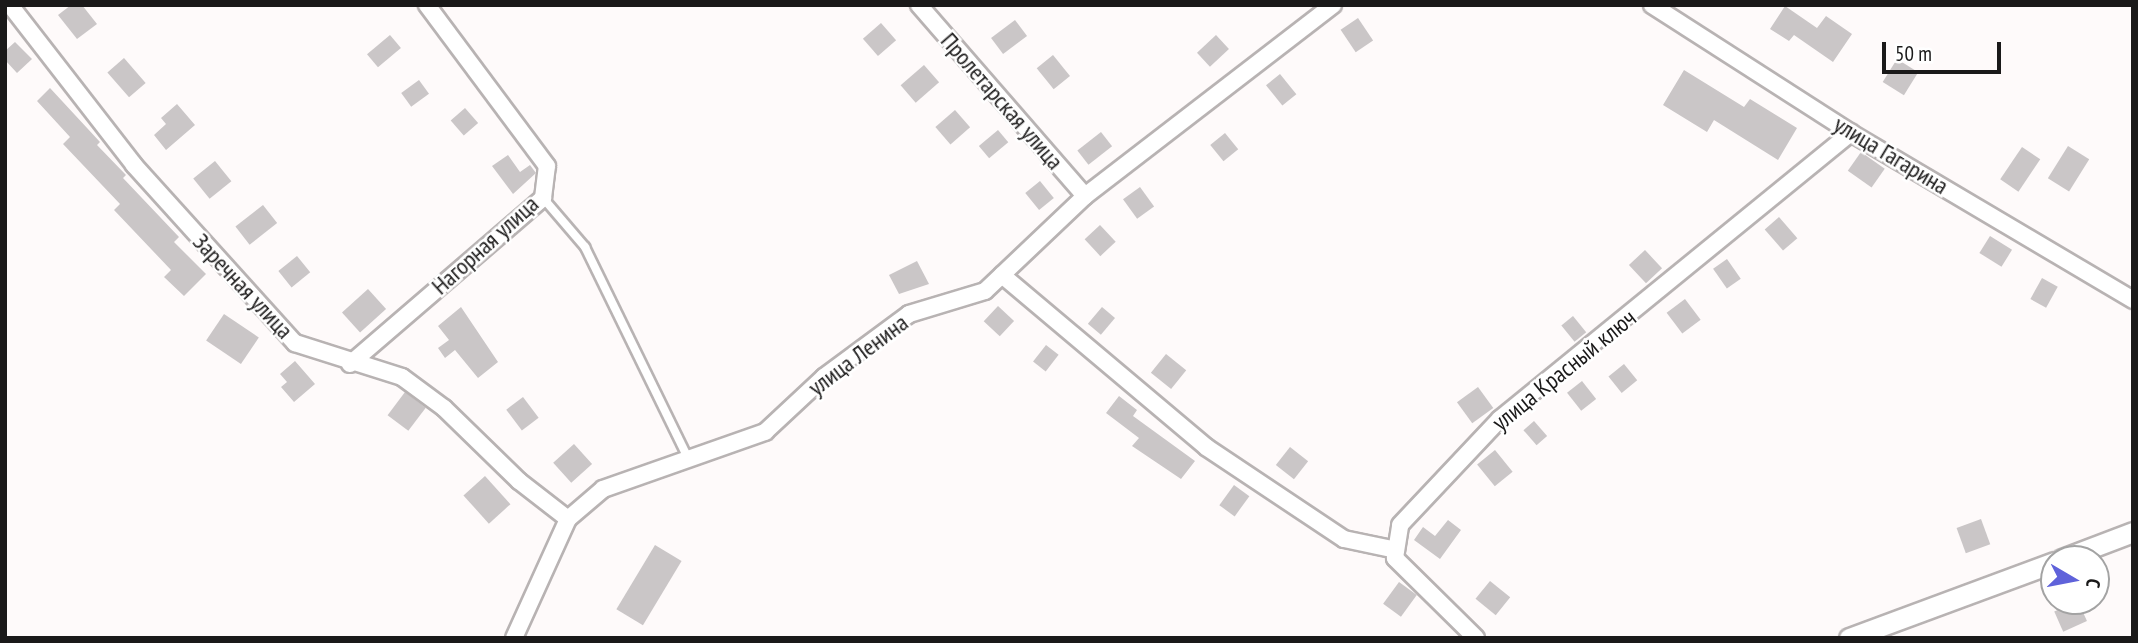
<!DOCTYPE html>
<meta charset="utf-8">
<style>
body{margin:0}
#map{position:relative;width:2138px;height:643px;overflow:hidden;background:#fefafa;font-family:"PT Sans Narrow",sans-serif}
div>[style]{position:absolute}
.building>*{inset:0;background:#cac6c7;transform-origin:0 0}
.roads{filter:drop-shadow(2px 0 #b8b3b3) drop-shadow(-2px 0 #b8b3b3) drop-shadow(0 2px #b8b3b3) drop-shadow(0 -2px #b8b3b3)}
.service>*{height:8px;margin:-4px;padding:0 4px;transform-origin:4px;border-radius:4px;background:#fff}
.minor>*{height:16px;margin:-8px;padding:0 8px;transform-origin:8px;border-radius:8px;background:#fff}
.tertiary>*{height:19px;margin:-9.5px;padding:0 9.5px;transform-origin:9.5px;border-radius:9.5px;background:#fff}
span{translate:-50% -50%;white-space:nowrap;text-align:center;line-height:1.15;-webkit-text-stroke:5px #fff;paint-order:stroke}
.street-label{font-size:24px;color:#1a1919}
.frame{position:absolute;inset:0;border:7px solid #1a1919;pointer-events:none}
.north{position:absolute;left:2040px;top:545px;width:70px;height:70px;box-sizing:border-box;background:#fff;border:2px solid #a3a3a3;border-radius:50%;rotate:100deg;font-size:19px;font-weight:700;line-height:28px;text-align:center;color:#1a1919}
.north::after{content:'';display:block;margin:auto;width:24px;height:32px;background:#5f62da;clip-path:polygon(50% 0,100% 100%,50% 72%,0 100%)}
.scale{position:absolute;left:1882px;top:42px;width:119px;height:32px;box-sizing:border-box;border:4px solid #1a1919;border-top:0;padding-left:9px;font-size:21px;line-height:24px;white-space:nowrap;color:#1a1919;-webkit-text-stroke:5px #fff;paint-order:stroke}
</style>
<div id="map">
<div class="building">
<div style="clip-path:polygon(71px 5px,82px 5px,97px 24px,77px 39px,58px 15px)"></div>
<div style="clip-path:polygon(1785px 6px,1817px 28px,1826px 16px,1852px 34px,1833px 62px,1794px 35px,1789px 41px,1770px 29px)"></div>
<div style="left:1358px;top:18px;width:27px;height:21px;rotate:56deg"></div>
<div style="left:1015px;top:20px;width:20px;height:30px;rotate:53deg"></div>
<div style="left:881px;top:23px;width:23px;height:24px;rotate:49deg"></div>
<div style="left:390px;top:35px;width:17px;height:30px;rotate:50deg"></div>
<div style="left:1216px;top:35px;width:19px;height:26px;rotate:47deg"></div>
<div style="clip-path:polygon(15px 42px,32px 59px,17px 73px,5px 60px,5px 51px)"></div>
<div style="left:1053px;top:55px;width:27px;height:21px;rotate:51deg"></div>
<div style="left:124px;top:58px;width:33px;height:22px;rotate:49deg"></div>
<div style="left:1897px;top:59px;width:25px;height:27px;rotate:32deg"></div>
<div style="left:924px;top:65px;width:23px;height:31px;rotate:49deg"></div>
<div style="clip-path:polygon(1684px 70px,1744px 107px,1750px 99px,1797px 128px,1778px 160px,1714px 120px,1707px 132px,1663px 105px)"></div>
<div style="left:1280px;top:74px;width:26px;height:18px;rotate:51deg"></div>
<div style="left:419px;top:80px;width:17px;height:22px;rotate:54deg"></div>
<div style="clip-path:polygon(50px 88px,100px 142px,97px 145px,126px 175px,123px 178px,179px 237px,174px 242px,206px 274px,184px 296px,164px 277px,171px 270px,114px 210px,120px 204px,63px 144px,70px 137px,37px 101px)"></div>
<div style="clip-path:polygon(177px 104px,195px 125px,166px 150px,154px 135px,166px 124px,161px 118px)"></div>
<div style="left:465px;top:108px;width:20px;height:19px;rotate:49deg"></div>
<div style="left:955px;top:110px;width:23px;height:26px;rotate:49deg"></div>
<div style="left:998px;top:130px;width:16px;height:25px;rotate:50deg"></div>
<div style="left:1101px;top:132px;width:18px;height:30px;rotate:52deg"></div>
<div style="left:1225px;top:133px;width:21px;height:19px;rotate:51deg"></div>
<div style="left:2068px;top:146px;width:25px;height:38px;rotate:32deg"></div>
<div style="left:2022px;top:147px;width:22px;height:39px;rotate:34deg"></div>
<div style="left:1861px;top:152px;width:29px;height:23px;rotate:35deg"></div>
<div style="clip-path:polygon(508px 155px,520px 172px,530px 165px,536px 173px,513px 194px,492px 166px)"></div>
<div style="left:215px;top:161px;width:26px;height:28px;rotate:51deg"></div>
<div style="left:1040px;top:181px;width:22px;height:19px;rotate:51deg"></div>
<div style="left:1140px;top:187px;width:24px;height:21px;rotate:54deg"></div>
<div style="left:263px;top:205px;width:23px;height:35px;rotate:52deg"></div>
<div style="left:1779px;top:217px;width:28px;height:19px;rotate:49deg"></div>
<div style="left:1100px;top:225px;width:23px;height:21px;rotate:47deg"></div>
<div style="left:1990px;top:236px;width:26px;height:20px;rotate:32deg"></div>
<div style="left:1645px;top:250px;width:25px;height:22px;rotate:47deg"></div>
<div style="left:297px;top:256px;width:21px;height:24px;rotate:51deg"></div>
<div style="left:1727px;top:259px;width:24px;height:17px;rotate:55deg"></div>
<div style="clip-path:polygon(917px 261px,929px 284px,899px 294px,889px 275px)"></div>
<div style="left:2042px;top:278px;width:18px;height:24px;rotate:29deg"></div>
<div style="left:368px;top:289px;width:27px;height:35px;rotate:48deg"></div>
<div style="left:1685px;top:299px;width:26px;height:23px;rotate:53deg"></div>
<div style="left:998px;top:306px;width:22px;height:21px;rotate:43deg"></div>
<div style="clip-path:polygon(461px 307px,498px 362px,478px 378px,455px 350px,445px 358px,438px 348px,449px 340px,438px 326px)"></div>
<div style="left:1102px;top:307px;width:17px;height:22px;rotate:40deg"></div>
<div style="left:224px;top:314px;width:42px;height:32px;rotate:34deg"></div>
<div style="left:1573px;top:316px;width:21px;height:15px;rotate:51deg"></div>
<div style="left:1046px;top:345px;width:16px;height:21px;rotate:38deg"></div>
<div style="left:1166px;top:354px;width:26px;height:24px;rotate:39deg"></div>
<div style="clip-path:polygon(295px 361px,315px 384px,294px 402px,281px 387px,287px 382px,280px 374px)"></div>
<div style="left:1624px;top:364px;width:21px;height:20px;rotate:51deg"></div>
<div style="left:1582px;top:381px;width:23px;height:19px;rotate:52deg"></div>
<div style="left:1478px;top:387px;width:26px;height:26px;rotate:54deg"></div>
<div style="left:405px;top:392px;width:26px;height:29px;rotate:37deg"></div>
<div style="clip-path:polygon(1119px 396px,1137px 410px,1133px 416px,1195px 461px,1181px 479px,1132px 446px,1139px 438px,1106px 413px)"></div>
<div style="left:523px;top:397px;width:26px;height:21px;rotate:53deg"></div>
<div style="left:1534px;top:421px;width:20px;height:14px;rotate:49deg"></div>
<div style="left:574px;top:444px;width:27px;height:28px;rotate:48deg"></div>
<div style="left:1290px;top:447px;width:23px;height:23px;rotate:38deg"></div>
<div style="left:1495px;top:450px;width:28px;height:23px;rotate:51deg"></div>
<div style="left:485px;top:476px;width:38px;height:29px;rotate:48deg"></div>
<div style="left:1234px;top:485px;width:19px;height:25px;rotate:36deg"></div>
<div style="left:1981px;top:519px;width:27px;height:26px;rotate:70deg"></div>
<div style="clip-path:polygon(1448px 520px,1461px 530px,1440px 559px,1414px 540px,1423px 527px,1435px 536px)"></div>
<div style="left:655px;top:545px;width:31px;height:75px;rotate:31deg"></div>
<div style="left:1490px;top:581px;width:26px;height:23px;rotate:39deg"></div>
<div style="left:1399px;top:582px;width:22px;height:27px;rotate:36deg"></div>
<div style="left:2078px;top:601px;width:22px;height:26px;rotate:66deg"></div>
</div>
<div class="roads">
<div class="service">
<div style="left:543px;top:198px;width:65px;rotate:49.4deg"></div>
<div style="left:585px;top:247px;width:237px;rotate:64deg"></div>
</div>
<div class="minor">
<div style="left:10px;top:5px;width:202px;rotate:52.2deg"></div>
<div style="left:134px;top:165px;width:240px;rotate:47.9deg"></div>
<div style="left:295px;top:343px;width:112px;rotate:17.6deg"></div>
<div style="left:402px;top:377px;width:52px;rotate:36.4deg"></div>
<div style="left:444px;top:408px;width:105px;rotate:44.2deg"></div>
<div style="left:519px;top:481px;width:62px;rotate:37.8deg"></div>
<div style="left:919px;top:5px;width:253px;rotate:49deg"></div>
<div style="left:1652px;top:5px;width:237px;rotate:32.7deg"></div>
<div style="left:1851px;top:133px;width:328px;rotate:30.6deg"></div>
<div style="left:1002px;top:275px;width:267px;rotate:40.1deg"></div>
<div style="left:1206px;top:447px;width:166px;rotate:33.7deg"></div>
<div style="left:1344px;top:539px;width:53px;rotate:11.9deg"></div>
<div style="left:350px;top:364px;width:255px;rotate:-40.7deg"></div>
<div style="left:543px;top:198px;width:32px;rotate:-83deg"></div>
<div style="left:547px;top:166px;width:201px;rotate:-126.7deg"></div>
<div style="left:514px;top:638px;width:131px;rotate:-65.6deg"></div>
<div style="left:568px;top:519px;width:46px;rotate:-40.6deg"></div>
<div style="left:603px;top:489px;width:172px;rotate:-19.4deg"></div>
<div style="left:765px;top:432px;width:81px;rotate:-43deg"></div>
<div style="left:824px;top:377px;width:106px;rotate:-36.5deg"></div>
<div style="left:909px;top:314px;width:79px;rotate:-16.8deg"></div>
<div style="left:985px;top:291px;width:138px;rotate:-43.5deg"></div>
<div style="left:1085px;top:196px;width:313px;rotate:-37.6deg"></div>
<div style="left:1476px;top:638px;width:114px;rotate:-135.4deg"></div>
<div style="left:1395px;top:558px;width:33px;rotate:-81deg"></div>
<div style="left:1400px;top:525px;width:146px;rotate:-46.7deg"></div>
<div style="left:1500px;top:419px;width:453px;rotate:-39.2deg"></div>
</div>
<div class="tertiary">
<div style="left:2062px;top:559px;width:76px;rotate:-20.8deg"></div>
<div style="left:1849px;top:638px;width:219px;rotate:-20.3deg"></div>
</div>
</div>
<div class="street-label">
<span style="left:1002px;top:101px;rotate:49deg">Пролетарская улица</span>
<span style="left:1891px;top:155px;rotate:31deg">улица Гагарина</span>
<span style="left:485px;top:245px;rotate:-42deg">Нагорная улица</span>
<span style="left:243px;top:286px;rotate:47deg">Заречная улица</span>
<span style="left:858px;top:355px;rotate:-37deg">улица Ленина</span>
<span style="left:1564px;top:370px;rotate:-39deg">улица Красный ключ</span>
</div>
<div class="frame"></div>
<div class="north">С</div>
<div class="scale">50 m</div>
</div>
